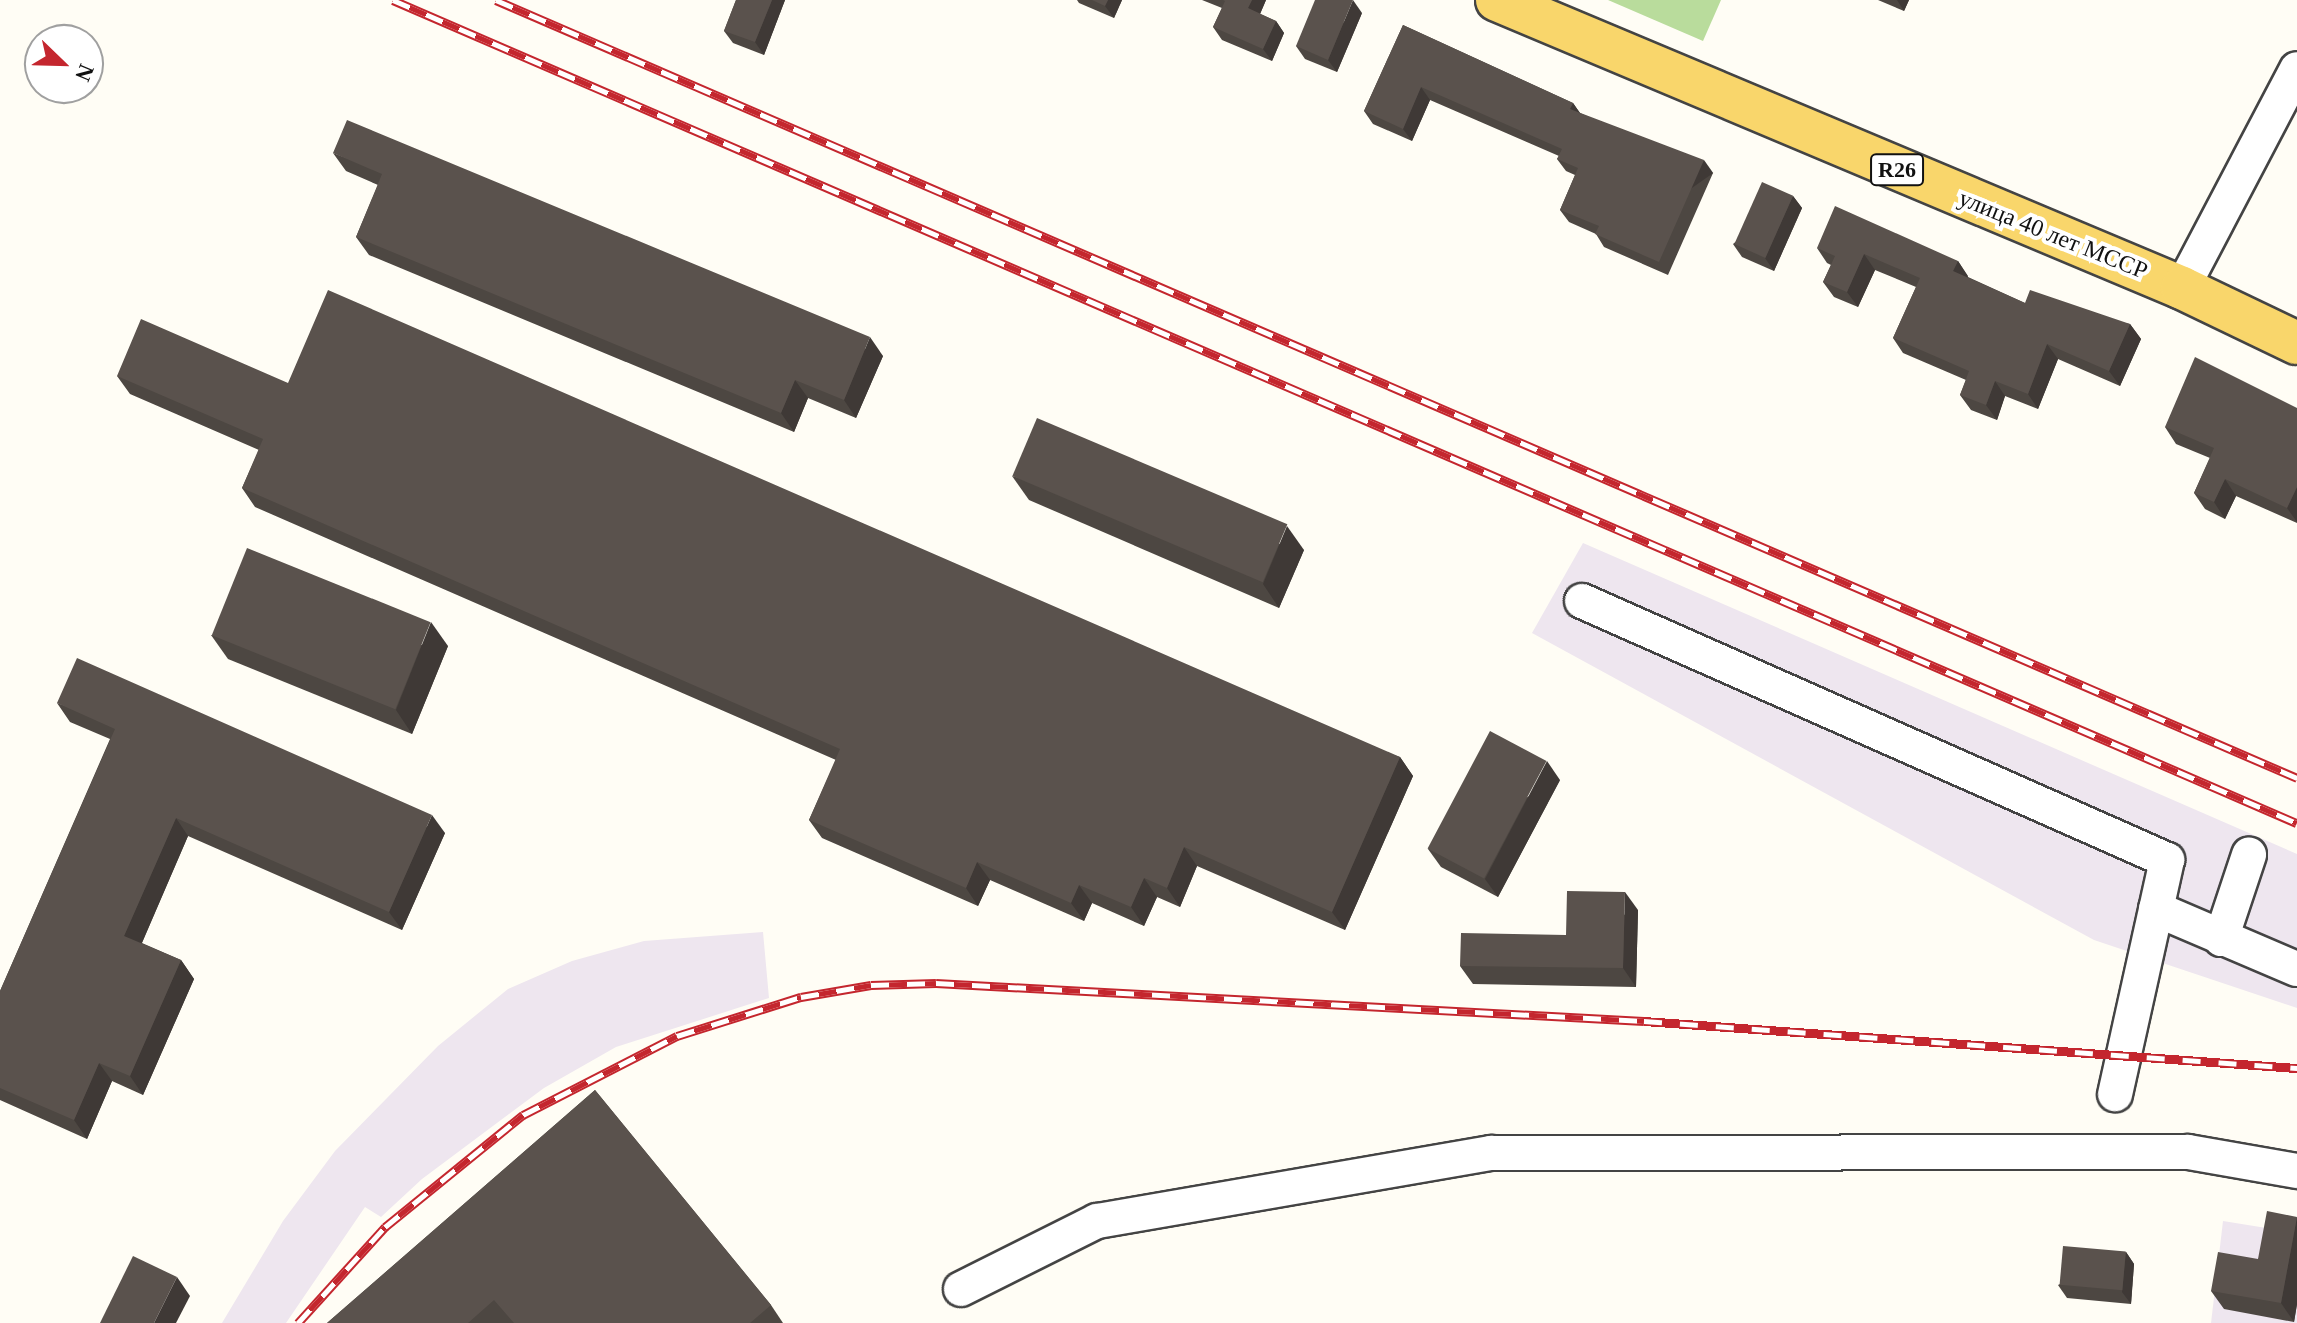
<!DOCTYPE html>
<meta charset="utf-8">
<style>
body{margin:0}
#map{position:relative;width:2297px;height:1323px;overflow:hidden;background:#fffdf5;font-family:Georgia,serif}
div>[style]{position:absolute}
.industrial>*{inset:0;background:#eee6ef}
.forest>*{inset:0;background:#b9dc9c}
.roads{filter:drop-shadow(2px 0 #444) drop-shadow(-2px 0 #444) drop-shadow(0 2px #444) drop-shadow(0 -2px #444)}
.minor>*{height:34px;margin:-17px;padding:0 17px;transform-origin:17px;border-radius:17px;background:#fff}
.major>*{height:42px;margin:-21px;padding:0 21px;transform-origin:21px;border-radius:21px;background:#f9d66b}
.rail>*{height:9px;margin-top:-4.5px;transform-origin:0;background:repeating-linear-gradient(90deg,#fff 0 18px,#c4262e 0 36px);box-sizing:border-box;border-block:2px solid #c4262e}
.wall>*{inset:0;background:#4d4742}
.shaded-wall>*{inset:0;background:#3f3936;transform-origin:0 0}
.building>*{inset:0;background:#5a524d;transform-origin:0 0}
span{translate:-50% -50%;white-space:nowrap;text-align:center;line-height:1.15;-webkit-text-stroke:8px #fff;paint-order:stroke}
.shield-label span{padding:2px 6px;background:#fff;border:2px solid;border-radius:6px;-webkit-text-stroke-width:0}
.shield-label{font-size:22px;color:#111;font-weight:700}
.street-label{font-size:24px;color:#111}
.north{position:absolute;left:24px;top:24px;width:80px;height:80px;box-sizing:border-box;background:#fff;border:2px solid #a0a0a0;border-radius:50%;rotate:113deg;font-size:22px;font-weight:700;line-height:32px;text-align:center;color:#111}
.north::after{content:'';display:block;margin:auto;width:28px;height:36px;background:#c4262e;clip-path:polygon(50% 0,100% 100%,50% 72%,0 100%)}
</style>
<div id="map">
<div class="industrial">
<div style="clip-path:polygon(1583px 543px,2297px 854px,2297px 1008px,2094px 940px,1532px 633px)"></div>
<div style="clip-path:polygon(763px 932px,769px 998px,616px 1047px,544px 1088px,422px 1179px,381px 1217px,365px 1207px,286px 1323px,222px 1323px,283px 1221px,335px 1151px,438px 1046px,508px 989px,572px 961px,644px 941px)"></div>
<div style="clip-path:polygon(2223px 1221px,2297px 1233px,2297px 1323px,2211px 1323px)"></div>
</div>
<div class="forest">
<div style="clip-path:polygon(1608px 0,1721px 0,1703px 41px)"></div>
</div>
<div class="roads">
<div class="minor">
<div style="left:2182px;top:288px;width:247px;rotate:-62.3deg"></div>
<div style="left:1582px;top:601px;width:640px;rotate:23.88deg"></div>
<div style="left:2167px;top:860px;width:240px;rotate:102.5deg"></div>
<div style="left:2156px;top:909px;width:153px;rotate:23.1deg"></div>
<div style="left:2221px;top:939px;width:89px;rotate:-71.6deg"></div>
<div style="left:961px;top:1289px;width:152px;rotate:-26.6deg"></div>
<div style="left:1097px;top:1221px;width:400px;rotate:-9.8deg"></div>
<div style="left:1491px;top:1153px;width:697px;rotate:-0.08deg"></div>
<div style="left:2188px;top:1152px;width:111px;rotate:9.9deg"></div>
</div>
<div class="major">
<div style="left:1497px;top:0;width:743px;rotate:22.8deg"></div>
<div style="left:2182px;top:288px;width:127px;rotate:25.6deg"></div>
</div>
</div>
<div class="rail">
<div style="left:393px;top:0;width:2074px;rotate:23.38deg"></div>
<div style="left:496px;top:0;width:1962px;rotate:23.36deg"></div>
<div style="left:298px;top:1323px;width:130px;rotate:-47.8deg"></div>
<div style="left:385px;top:1227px;width:178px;rotate:-39.1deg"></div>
<div style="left:523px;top:1115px;width:173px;rotate:-27.2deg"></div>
<div style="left:677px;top:1036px;width:130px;rotate:-17.5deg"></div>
<div style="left:801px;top:997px;width:71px;rotate:-9.7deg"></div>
<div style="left:871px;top:985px;width:65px;rotate:-1.8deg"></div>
<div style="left:936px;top:983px;width:709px;rotate:3.07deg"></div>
<div style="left:1644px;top:1021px;width:655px;rotate:4.12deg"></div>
</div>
<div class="wall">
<div style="clip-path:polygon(736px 0,785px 0,764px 55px,733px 43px,724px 31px)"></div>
<div style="clip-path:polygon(1077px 0,1122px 0,1114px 18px,1079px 3px)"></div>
<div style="clip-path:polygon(1202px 0,1266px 0,1260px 14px,1276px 21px,1284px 33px,1272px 61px,1222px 40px,1213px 27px,1222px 8px)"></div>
<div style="clip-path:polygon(1878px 0,1909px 0,1904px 11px)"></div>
<div style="clip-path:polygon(1362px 13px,1337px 72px,1305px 59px,1296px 46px)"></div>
<div style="clip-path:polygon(1403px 25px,1573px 103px,1580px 113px,1713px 173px,1668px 275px,1604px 247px,1596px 234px,1569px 222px,1560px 210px,1575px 175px,1566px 171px,1557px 159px,1559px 156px,1430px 100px,1412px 141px,1373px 124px,1364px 111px)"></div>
<div style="clip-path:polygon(333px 153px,883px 356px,856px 418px,808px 398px,794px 432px,369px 255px,356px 237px,378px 185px,346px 171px)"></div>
<div style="clip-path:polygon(1793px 196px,1802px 208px,1774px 271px,1742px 257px,1733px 244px)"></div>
<div style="clip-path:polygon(1817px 248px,1958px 261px,1968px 277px,2025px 303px,2130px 324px,2141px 339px,2120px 386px,2058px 359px,2038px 409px,2005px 396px,1997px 420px,1971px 410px,1960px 395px,1966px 380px,1903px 353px,1893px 338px,1916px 287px,1875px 270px,1858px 307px,1834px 297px,1823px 282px,1831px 265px,1827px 263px)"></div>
<div style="clip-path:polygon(117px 376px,288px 383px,1400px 757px,1413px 776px,1345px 930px,1197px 866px,1180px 907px,1157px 897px,1144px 926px,1092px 903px,1084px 921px,990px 880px,978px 906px,822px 838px,809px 820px,836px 760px,255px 507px,242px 488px,259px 450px,130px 394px)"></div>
<div style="clip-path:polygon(2297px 408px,2297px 523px,2236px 496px,2225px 519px,2205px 509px,2194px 493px,2210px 458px,2176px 444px,2165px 427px)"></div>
<div style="clip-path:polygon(1012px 476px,1304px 550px,1279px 608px,1029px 500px)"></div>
<div style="clip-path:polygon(211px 635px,448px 646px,412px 734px,228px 659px)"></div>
<div style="clip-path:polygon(57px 703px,445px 833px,402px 930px,188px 836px,142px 943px,181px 960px,194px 979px,143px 1095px,112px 1081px,87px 1139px,0 1100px,0 991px,110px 739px,70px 722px)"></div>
<div style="clip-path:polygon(1560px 780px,1498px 897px,1441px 867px,1428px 849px)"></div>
<div style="clip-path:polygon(1638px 910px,1636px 987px,1473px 984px,1460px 966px,1566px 935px)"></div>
<div style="clip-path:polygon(595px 1090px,771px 1305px,783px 1323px,327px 1323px)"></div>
<div style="clip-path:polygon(2297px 1217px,2297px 1304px,2294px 1322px,2224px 1309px,2211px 1291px,2258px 1259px)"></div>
<div style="clip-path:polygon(2126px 1252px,2134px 1264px,2131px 1304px,2067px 1298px,2058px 1285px)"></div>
</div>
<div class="shaded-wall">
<div style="clip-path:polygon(772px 0,785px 0,764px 55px,755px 42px)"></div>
<div style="clip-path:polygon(1108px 0,1122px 0,1114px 18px,1105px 6px)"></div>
<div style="clip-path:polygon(1252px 0,1266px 0,1257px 21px,1248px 8px)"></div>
<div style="clip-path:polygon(1353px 0,1362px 13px,1337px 72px,1328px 60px)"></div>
<div style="clip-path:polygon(1897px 0,1909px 0,1904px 11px)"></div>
<div style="clip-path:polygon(1276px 21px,1284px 33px,1272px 61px,1263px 49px)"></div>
<div style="clip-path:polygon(1421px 87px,1430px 100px,1412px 141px,1403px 129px)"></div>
<div style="clip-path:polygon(1573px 103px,1582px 116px,1570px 109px)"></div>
<div style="left:1704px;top:160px;width:16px;height:111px;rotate:55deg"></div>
<div style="clip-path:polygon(1793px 196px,1802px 208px,1774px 271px,1765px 258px)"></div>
<div style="clip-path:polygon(1864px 254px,1875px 270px,1858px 307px,1847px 292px)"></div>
<div style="clip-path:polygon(1958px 261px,1968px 276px,1964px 286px,1953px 271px)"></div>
<div style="clip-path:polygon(2130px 324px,2141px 339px,2120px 386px,2109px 371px)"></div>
<div style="clip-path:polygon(870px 337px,883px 356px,856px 418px,844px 400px)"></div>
<div style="clip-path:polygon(2047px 344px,2058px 359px,2038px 409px,2028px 394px)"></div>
<div style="clip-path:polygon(795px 380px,808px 398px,794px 432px,781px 413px)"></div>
<div style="clip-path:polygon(1995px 381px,2005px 396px,1997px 420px,1986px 405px)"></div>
<div style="clip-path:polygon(2225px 479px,2236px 496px,2225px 519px,2214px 502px)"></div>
<div style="clip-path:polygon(2297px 487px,2297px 522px,2287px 508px)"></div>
<div style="clip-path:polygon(1287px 526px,1304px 550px,1279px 608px,1263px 584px)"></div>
<div style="clip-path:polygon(431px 622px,448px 646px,412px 734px,396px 710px)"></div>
<div style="clip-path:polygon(1400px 757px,1413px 776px,1345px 930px,1332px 912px)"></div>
<div style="clip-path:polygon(1547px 761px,1560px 780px,1498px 897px,1485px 879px)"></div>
<div style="clip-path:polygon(432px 815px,445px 833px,402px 930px,389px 912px)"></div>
<div style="clip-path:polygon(176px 818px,188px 836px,137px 954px,124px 936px)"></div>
<div style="clip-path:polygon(1184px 847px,1197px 866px,1180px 907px,1167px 888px)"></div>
<div style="clip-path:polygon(977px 862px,990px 880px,978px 906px,966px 888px)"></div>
<div style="clip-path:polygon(1144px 878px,1157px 897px,1144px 926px,1131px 907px)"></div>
<div style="clip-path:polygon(1079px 885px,1092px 903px,1084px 921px,1071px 903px)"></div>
<div style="clip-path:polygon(1625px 892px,1638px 910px,1636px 987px,1623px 968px)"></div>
<div style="clip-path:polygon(181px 960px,194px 979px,143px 1095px,130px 1076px)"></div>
<div style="clip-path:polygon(99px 1063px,112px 1081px,87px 1139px,74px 1120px)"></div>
<div style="clip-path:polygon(2297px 1217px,2297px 1304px,2294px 1322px,2281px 1303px)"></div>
<div style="clip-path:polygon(2126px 1252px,2134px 1264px,2131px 1304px,2122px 1292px)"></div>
<div style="clip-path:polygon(177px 1277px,190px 1296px,176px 1323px,154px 1323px)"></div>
</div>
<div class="building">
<div style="clip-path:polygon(736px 0,772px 0,755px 42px,724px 31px)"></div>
<div style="clip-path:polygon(1092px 0,1108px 0,1105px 6px)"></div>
<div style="clip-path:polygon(1223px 0,1252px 0,1248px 8px,1276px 21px,1263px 49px,1213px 27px,1225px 1px)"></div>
<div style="clip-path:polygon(1315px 0,1353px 0,1328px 60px,1296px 46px)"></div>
<div style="clip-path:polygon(1403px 25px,1573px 103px,1570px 109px,1704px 160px,1659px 262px,1595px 234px,1599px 226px,1560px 210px,1578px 168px,1557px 159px,1562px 149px,1421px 87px,1403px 129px,1364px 111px)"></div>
<div style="clip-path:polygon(347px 120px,870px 337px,844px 400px,795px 380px,781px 413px,356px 237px,382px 174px,333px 153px)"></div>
<div style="left:1762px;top:182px;width:34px;height:68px;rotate:24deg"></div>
<div style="clip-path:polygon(1835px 206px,1958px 261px,1953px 271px,2025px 303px,2030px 290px,2130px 324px,2109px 371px,2047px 344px,2028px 394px,1995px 381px,1986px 405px,1960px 395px,1969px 371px,1893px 338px,1920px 278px,1864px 254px,1847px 292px,1823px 282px,1835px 256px,1817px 248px)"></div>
<div style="clip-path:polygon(328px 290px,1400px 757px,1332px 912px,1184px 847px,1167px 888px,1144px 878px,1131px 907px,1079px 885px,1071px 903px,977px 862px,966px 888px,809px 820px,840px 749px,242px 488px,263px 439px,117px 376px,141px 319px,288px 383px)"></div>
<div style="clip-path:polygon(2195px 357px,2297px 408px,2297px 487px,2287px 508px,2225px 479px,2214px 502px,2194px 493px,2214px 448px,2165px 427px)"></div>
<div style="left:1037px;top:418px;width:272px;height:63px;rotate:23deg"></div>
<div style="left:247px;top:548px;width:198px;height:94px;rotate:22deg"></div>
<div style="clip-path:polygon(77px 658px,432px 815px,389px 912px,176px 818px,124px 936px,181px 960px,130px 1076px,99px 1063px,74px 1120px,0 1088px,0 991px,115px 729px,57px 703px)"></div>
<div style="left:1490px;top:731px;width:64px;height:133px;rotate:28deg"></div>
<div style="clip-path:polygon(1567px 891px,1625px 892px,1623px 968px,1460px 966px,1461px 933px,1566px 935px)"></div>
<div style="clip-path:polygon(595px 1090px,771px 1305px,750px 1323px,514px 1323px,494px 1300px,468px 1323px,327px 1323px)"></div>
<div style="clip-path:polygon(2267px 1211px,2297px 1217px,2281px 1303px,2211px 1291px,2218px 1252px,2258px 1259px)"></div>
<div style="left:2063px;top:1246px;width:63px;height:39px;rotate:5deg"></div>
<div style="clip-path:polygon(133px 1256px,177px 1277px,154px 1323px,100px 1323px)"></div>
</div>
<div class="shield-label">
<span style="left:1897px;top:170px">R26</span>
</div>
<div class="street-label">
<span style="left:2053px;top:235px;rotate:22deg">улица 40 лет МССР</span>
</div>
<div class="north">N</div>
</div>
